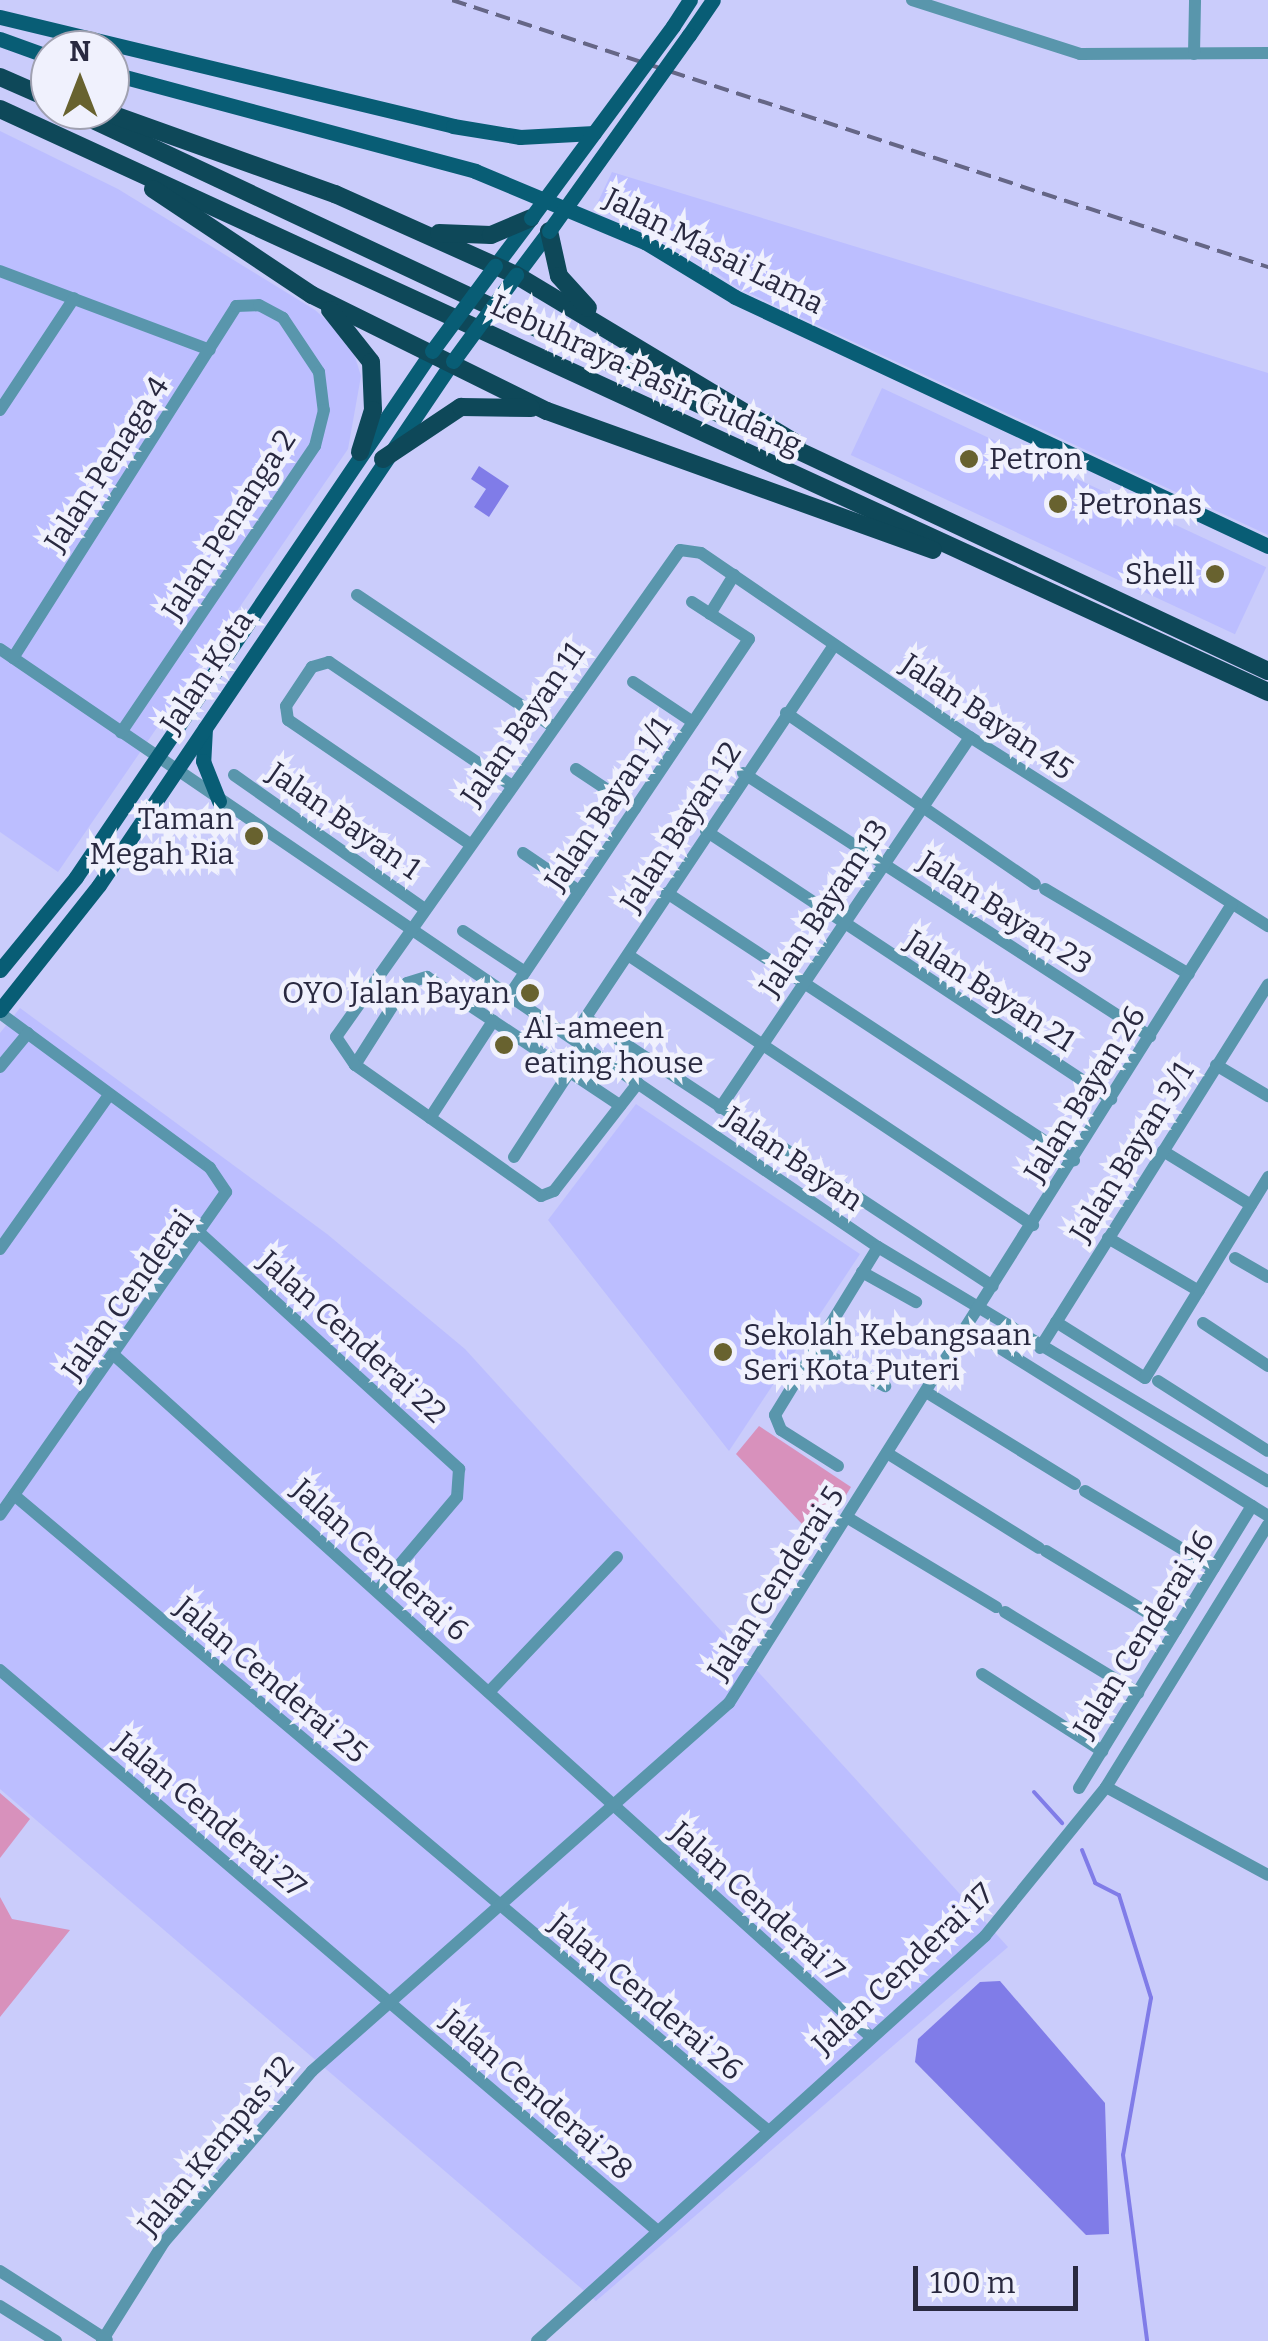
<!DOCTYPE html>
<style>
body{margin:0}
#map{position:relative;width:1268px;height:2341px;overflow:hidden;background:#caccfb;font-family:Bitter,serif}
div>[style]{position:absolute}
.built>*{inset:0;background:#bcbeff;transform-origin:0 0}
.green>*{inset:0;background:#d891bc}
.water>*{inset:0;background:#807ce8}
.stream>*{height:4px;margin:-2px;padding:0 2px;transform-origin:2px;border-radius:2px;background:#807ce8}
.minor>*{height:12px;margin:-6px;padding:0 6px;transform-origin:6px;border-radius:6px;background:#5996ac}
.major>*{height:15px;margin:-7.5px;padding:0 7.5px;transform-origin:7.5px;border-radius:7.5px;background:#085d75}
.highway>*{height:18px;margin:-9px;padding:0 9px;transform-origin:9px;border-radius:9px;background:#0e4859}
.rail>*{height:4px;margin-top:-2px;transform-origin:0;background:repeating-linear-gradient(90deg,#656686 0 15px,transparent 0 23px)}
.major-bridge>*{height:15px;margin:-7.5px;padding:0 7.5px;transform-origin:7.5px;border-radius:7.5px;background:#085d75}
.dots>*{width:28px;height:28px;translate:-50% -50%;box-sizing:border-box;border:5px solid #f0f1fd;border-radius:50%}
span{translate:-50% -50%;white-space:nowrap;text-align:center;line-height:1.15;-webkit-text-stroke:9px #f0f1fd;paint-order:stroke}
.street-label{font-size:30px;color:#292940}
.poi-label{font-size:30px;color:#292940}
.left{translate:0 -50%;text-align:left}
.right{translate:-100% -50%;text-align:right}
.north{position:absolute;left:30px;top:30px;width:100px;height:100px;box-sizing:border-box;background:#f0f1fd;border:2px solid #a0a1b1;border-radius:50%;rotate:0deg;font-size:28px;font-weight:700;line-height:40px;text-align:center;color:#292940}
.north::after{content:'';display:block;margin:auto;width:35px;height:45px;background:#68622f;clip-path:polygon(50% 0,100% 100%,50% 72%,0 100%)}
.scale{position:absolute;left:913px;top:2266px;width:165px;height:45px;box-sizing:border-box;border:5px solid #292940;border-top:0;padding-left:12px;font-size:30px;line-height:35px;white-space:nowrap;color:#292940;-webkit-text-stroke:8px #f0f1fd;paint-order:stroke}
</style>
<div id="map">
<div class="built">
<div style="clip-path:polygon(0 131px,118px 189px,315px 310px,350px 341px,361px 376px,348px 449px,58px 872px,0 832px)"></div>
<div style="clip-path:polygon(612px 172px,1268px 373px,1268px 535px,738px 288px,665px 237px,595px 208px)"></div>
<div style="left:882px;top:388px;width:424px;height:74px;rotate:25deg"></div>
<div style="clip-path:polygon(20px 1008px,327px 1234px,465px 1349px,1008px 1947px,596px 2301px,0 1789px,0 1033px)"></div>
<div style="clip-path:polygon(636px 1104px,860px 1254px,729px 1451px,548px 1220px)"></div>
</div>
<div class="green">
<div style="clip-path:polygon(759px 1426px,851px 1487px,818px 1541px,736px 1454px)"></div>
<div style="clip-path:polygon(0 1793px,30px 1819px,0 1858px)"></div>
<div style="clip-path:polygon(0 1897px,12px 1919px,70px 1930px,0 2017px)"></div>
</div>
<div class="water">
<div style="clip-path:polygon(479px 466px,509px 486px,489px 517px,474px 507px,486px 489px,471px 479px)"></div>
<div style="clip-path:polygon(1000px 1981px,1105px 2103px,1109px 2234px,1086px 2235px,915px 2062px,918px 2039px,980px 1982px)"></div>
</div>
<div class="stream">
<div style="left:1034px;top:1792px;width:42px;rotate:47.9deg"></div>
<div style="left:1082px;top:1850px;width:35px;rotate:68deg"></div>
<div style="left:1095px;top:1883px;width:27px;rotate:27deg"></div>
<div style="left:1119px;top:1895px;width:108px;rotate:72.7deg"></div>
<div style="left:1151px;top:1998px;width:159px;rotate:100.1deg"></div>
<div style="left:1123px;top:2155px;width:188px;rotate:82.6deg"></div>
</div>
<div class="minor">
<div style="left:912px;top:0;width:176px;rotate:17.8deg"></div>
<div style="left:1080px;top:54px;width:188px;rotate:-0.3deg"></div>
<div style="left:1194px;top:54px;width:54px;rotate:-88.9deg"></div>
<div style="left:0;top:271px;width:224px;rotate:20.6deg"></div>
<div style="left:0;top:410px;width:134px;rotate:-56.5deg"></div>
<div style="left:357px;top:595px;width:235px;rotate:33.9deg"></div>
<div style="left:710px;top:614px;width:46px;rotate:-58.4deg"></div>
<div style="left:0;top:649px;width:1062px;rotate:34.26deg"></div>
<div style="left:878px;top:1247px;width:455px;rotate:31deg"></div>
<div style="left:13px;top:658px;width:417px;rotate:-57.6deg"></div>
<div style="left:236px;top:306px;width:23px;rotate:-2deg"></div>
<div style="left:259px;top:305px;width:27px;rotate:28deg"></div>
<div style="left:283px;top:318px;width:65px;rotate:56.3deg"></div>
<div style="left:319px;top:372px;width:38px;rotate:83deg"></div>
<div style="left:324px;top:410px;width:37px;rotate:104deg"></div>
<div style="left:315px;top:446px;width:346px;rotate:124.1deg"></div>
<div style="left:633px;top:682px;width:72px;rotate:33.7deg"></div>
<div style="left:786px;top:713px;width:302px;rotate:34.5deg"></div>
<div style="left:576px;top:769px;width:71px;rotate:33.5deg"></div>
<div style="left:743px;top:773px;width:485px;rotate:32.9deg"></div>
<div style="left:234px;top:775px;width:233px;rotate:35.1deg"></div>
<div style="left:706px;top:831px;width:486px;rotate:33.5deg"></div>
<div style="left:470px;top:844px;width:220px;rotate:-145.7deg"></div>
<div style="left:288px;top:720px;width:14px;rotate:-98deg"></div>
<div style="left:286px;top:706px;width:47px;rotate:-56.3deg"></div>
<div style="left:312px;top:667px;width:18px;rotate:-16deg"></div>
<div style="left:329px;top:662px;width:220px;rotate:34.1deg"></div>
<div style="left:523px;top:853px;width:68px;rotate:34.2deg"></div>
<div style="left:1045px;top:889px;width:167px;rotate:30.6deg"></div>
<div style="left:667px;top:893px;width:487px;rotate:33.3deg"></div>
<div style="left:463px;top:931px;width:74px;rotate:33.5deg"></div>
<div style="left:628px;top:955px;width:487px;rotate:33.7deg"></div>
<div style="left:509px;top:996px;width:430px;rotate:-56.1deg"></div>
<div style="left:749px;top:639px;width:68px;rotate:-147deg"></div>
<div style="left:0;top:1013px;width:261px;rotate:36.4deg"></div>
<div style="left:210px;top:1168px;width:29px;rotate:56deg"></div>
<div style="left:226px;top:1192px;width:394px;rotate:125deg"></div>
<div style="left:586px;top:1018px;width:487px;rotate:33.4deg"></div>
<div style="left:572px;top:1038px;width:472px;rotate:-56.3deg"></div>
<div style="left:355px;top:1065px;width:97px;rotate:-57.6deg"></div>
<div style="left:407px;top:983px;width:21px;rotate:-17deg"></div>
<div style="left:427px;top:977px;width:232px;rotate:33.6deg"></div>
<div style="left:1216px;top:1065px;width:61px;rotate:30.8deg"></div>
<div style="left:0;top:1067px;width:44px;rotate:-50.5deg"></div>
<div style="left:638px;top:1083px;width:137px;rotate:127.9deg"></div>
<div style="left:554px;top:1191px;width:14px;rotate:159deg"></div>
<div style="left:541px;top:1196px;width:228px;rotate:-144.8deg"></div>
<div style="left:355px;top:1065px;width:34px;rotate:-124deg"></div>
<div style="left:336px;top:1037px;width:596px;rotate:-54.76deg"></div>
<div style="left:680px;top:550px;width:21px;rotate:8deg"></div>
<div style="left:701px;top:553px;width:326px;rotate:34.4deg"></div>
<div style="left:970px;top:737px;width:353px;rotate:32.4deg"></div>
<div style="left:720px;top:1108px;width:447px;rotate:-56deg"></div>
<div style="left:430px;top:1118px;width:116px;rotate:-57deg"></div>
<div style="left:1163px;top:1151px;width:103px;rotate:31.5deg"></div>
<div style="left:514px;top:1157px;width:103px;rotate:-56.9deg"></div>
<div style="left:202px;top:1235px;width:348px;rotate:42.3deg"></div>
<div style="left:459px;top:1469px;width:28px;rotate:94deg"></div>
<div style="left:457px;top:1497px;width:122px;rotate:130.3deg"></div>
<div style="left:1108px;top:1238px;width:105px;rotate:30.2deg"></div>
<div style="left:0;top:1249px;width:189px;rotate:-54.7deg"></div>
<div style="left:1235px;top:1258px;width:38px;rotate:30deg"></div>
<div style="left:862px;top:1272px;width:62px;rotate:29.1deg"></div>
<div style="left:1056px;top:1322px;width:105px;rotate:32.2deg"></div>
<div style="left:1145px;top:1378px;width:236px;rotate:-58.5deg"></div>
<div style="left:1203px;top:1323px;width:78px;rotate:33.5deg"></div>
<div style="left:966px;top:1327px;width:356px;rotate:32deg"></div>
<div style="left:815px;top:1348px;width:80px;rotate:28.5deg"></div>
<div style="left:1040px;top:1348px;width:429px;rotate:-57.9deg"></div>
<div style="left:115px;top:1356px;width:1017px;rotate:42.01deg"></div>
<div style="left:1158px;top:1381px;width:130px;rotate:32.5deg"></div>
<div style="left:926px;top:1392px;width:175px;rotate:31.7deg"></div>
<div style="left:887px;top:1453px;width:179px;rotate:32deg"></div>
<div style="left:838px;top:1466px;width:67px;rotate:-147.7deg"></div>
<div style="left:781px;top:1430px;width:16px;rotate:-112deg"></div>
<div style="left:775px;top:1415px;width:197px;rotate:-58.5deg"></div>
<div style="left:1085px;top:1491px;width:150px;rotate:30.8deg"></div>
<div style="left:14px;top:1495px;width:984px;rotate:40.13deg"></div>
<div style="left:848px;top:1518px;width:173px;rotate:31deg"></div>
<div style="left:1046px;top:1551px;width:152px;rotate:31.3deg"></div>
<div style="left:1005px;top:1612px;width:156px;rotate:31.3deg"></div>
<div style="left:0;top:1670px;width:860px;rotate:40.47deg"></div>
<div style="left:982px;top:1674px;width:143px;rotate:32.7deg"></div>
<div style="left:489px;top:1692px;width:186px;rotate:-46.5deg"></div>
<div style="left:1106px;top:1787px;width:184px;rotate:28.5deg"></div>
<div style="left:1079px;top:1788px;width:331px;rotate:-58.5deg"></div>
<div style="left:0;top:2271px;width:127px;rotate:32.8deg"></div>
<div style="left:0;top:2306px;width:66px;rotate:32deg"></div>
<div style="left:102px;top:2341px;width:117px;rotate:-57.9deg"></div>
<div style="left:164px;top:2242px;width:226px;rotate:-49.1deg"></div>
<div style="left:312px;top:2071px;width:556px;rotate:-41.43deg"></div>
<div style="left:729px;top:1703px;width:944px;rotate:-57.81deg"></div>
<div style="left:537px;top:2341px;width:604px;rotate:-42.11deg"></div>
<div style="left:985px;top:1936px;width:192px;rotate:-50.9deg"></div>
<div style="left:1106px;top:1787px;width:308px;rotate:-58.3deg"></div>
</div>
<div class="major">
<div style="left:0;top:17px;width:466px;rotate:13.5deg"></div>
<div style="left:453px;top:126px;width:68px;rotate:9.3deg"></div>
<div style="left:520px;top:137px;width:74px;rotate:-3.1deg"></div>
<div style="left:673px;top:26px;width:31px;rotate:-57deg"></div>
<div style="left:689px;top:35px;width:42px;rotate:-55.6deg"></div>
<div style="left:0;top:39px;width:53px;rotate:19.8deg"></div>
<div style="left:110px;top:73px;width:378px;rotate:15deg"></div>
<div style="left:475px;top:171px;width:184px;rotate:22.7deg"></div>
<div style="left:645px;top:242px;width:105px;rotate:31.4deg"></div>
<div style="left:735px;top:297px;width:588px;rotate:25.04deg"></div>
<div style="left:495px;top:266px;width:60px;rotate:-53.1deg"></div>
<div style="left:516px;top:275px;width:55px;rotate:-53.1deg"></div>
<div style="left:205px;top:728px;width:33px;rotate:93deg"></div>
<div style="left:203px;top:761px;width:43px;rotate:68.2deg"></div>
<div style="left:0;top:970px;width:120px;rotate:-50.7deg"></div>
<div style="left:76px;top:877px;width:635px;rotate:-55.91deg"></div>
<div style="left:0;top:1010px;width:159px;rotate:-51.6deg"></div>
<div style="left:99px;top:885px;width:632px;rotate:-55.96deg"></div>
</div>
<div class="highway">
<div style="left:0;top:77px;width:55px;rotate:23.7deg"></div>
<div style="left:0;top:109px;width:1396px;rotate:24.69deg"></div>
<div style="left:72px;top:110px;width:1321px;rotate:25.13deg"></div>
<div style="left:100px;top:110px;width:250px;rotate:19.7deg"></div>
<div style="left:335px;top:194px;width:198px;rotate:24.1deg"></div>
<div style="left:516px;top:275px;width:327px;rotate:31deg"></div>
<div style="left:153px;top:189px;width:191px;rotate:33.7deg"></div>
<div style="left:312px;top:295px;width:262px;rotate:26.3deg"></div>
<div style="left:547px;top:411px;width:410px;rotate:19.8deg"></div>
<div style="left:549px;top:231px;width:46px;rotate:77.5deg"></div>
<div style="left:559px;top:276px;width:43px;rotate:47.8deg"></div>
<div style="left:439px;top:233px;width:52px;rotate:2.2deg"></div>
<div style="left:491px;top:235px;width:43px;rotate:-23deg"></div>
<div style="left:330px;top:310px;width:66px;rotate:51.7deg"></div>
<div style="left:371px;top:362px;width:48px;rotate:87.6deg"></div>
<div style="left:373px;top:410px;width:44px;rotate:107.2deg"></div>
<div style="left:383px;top:459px;width:94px;rotate:-33.7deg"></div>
<div style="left:461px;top:407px;width:70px;rotate:0.8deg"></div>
</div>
<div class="rail">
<div style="left:452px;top:0;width:859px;rotate:18.12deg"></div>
</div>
<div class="major-bridge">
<div style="left:531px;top:218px;width:239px;rotate:-53.5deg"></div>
<div style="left:549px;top:231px;width:241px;rotate:-54.5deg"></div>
<div style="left:432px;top:351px;width:106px;rotate:-53.5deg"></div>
<div style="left:453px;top:361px;width:107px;rotate:-53.8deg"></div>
</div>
<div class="dots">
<div style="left:969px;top:459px;background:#68622f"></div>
<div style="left:1058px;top:504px;background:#68622f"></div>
<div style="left:1215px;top:574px;background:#68622f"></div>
<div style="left:254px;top:836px;background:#68622f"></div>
<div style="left:530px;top:993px;background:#68622f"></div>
<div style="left:504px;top:1045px;background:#68622f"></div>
<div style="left:723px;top:1352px;background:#68622f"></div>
</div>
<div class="street-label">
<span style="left:714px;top:251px;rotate:27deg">Jalan Masai Lama</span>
<span style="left:646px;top:375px;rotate:25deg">Lebuhraya Pasir Gudang</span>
<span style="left:107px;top:464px;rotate:-57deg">Jalan Penaga 4</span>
<span style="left:229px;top:525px;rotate:-57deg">Jalan Penanga 2</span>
<span style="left:207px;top:672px;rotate:-56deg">Jalan Kota</span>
<span style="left:987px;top:717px;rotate:34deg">Jalan Bayan 45</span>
<span style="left:523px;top:724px;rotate:-55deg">Jalan Bayan 11</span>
<span style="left:608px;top:804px;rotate:-56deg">Jalan Bayan 1/1</span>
<span style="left:344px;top:821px;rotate:35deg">Jalan Bayan 1</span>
<span style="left:681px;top:827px;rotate:-57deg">Jalan Bayan 12</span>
<span style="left:824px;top:908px;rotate:-56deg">Jalan Bayam 13</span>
<span style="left:1005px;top:913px;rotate:33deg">Jalan Bayan 23</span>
<span style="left:990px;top:991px;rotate:33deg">Jalan Bayan 21</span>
<span style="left:1085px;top:1094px;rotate:-58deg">Jalan Bayan 26</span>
<span style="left:1132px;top:1152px;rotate:-58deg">Jalan Bayan 3/1</span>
<span style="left:793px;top:1159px;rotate:34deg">Jalan Bayan</span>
<span style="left:128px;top:1295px;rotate:-54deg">Jalan Cenderai</span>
<span style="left:352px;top:1337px;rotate:42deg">Jalan Cenderai 22</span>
<span style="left:380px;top:1560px;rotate:42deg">Jalan Cenderai 6</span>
<span style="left:776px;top:1583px;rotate:-57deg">Jalan Cenderai 5</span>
<span style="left:1144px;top:1634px;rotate:-58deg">Jalan Cenderai 16</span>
<span style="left:271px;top:1680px;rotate:40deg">Jalan Cenderai 25</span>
<span style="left:210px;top:1815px;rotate:40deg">Jalan Cenderai 27</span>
<span style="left:757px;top:1902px;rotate:42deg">Jalan Cenderai 7</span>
<span style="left:903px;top:1969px;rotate:-43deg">Jalan Cenderai 17</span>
<span style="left:646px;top:1997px;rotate:40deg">Jalan Cenderai 26</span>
<span style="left:537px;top:2095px;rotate:41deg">Jalan Cenderai 28</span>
<span style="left:216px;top:2146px;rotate:-50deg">Jalan Kempas 12</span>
</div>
<div class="poi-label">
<span class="left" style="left:989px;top:459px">Petron</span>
<span class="left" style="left:1078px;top:504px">Petronas</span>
<span class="right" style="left:1195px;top:574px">Shell</span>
<span class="right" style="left:234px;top:836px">Taman<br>Megah Ria</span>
<span class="right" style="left:510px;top:993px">OYO Jalan Bayan</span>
<span class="left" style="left:524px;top:1045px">Al-ameen<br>eating house</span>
<span class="left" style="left:743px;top:1352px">Sekolah Kebangsaan<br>Seri Kota Puteri</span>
</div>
<div class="north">N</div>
<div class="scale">100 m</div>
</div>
